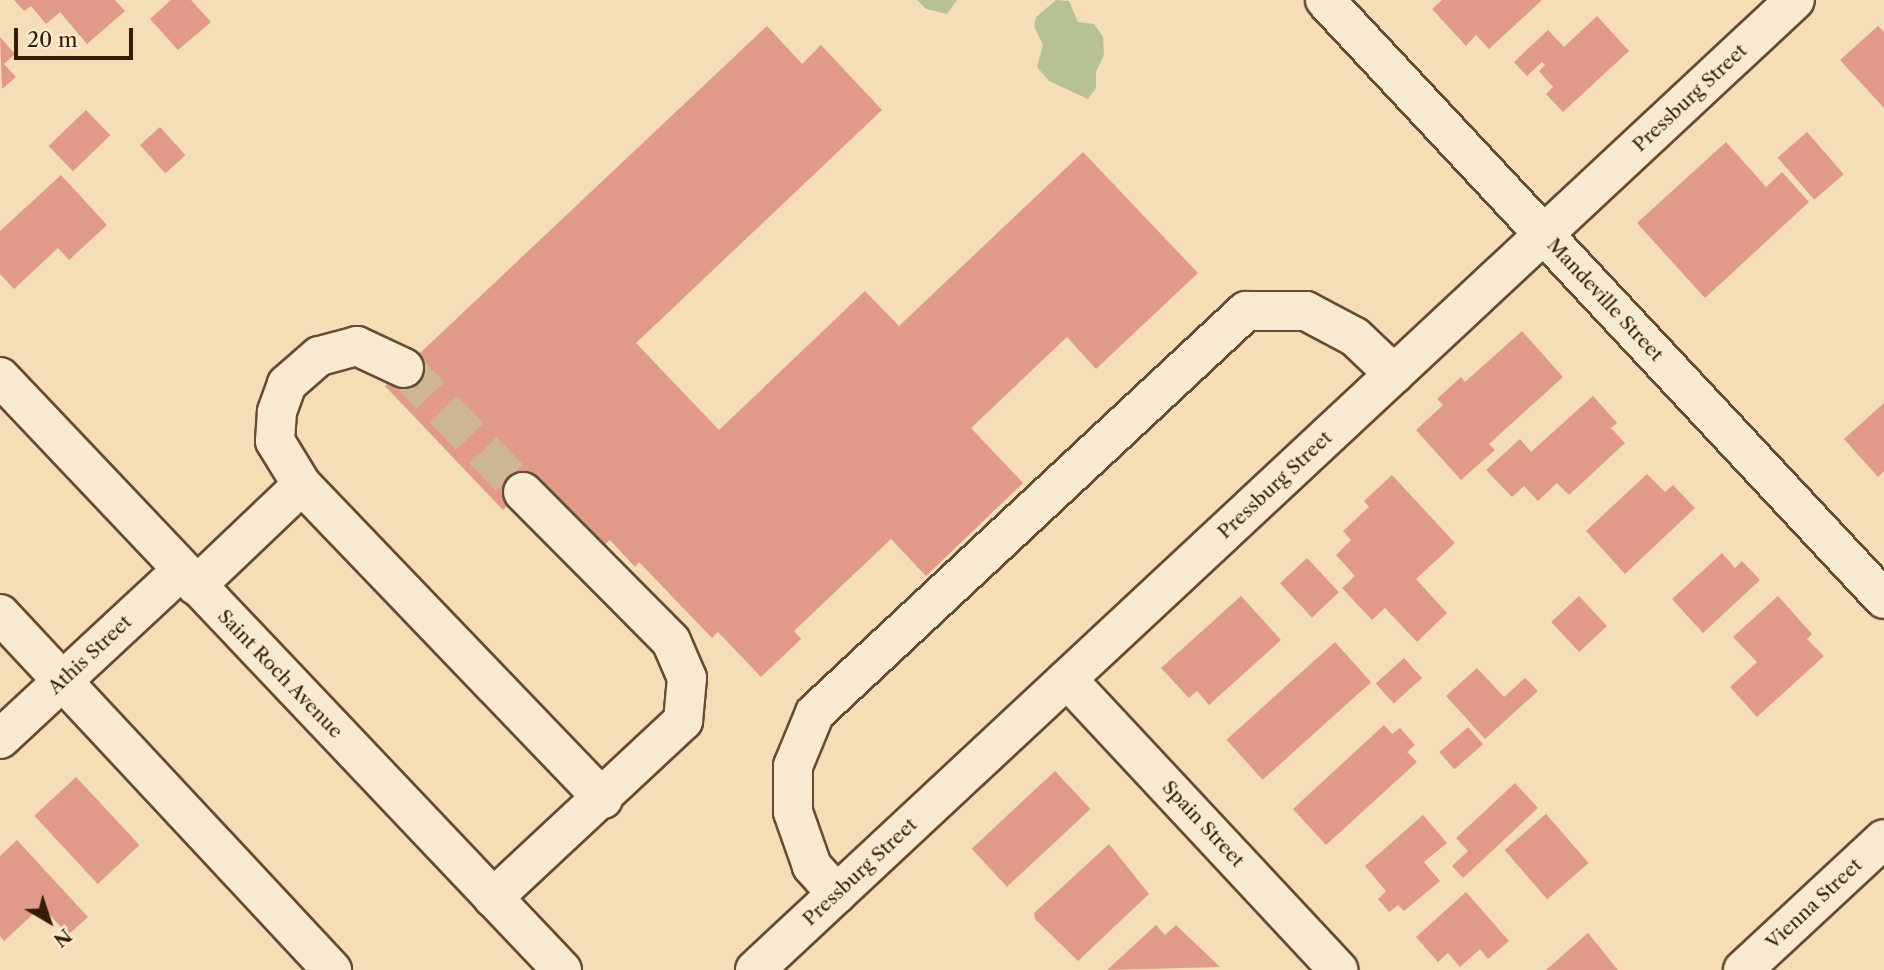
<!DOCTYPE html>
<style>
body{margin:0}
#map{position:relative;width:1884px;height:970px;overflow:hidden;background:#f5deb6;font-family:"Libre Caslon Text",serif}
div>[style]{position:absolute}
.green>*{inset:0;background:#b7c292}
.building>*{inset:0;background:#e09a87;transform-origin:0 0}
.minor-tunnel>*{height:38px;margin-top:-19px;transform-origin:0;background:repeating-linear-gradient(90deg,#cfb793 0 38px,transparent 0 57px)}
.roads{filter:drop-shadow(2px 0 #664c32) drop-shadow(-2px 0 #664c32) drop-shadow(0 2px #664c32) drop-shadow(0 -2px #664c32)}
.minor>*{height:38px;margin:-19px;padding:0 19px;transform-origin:19px;border-radius:19px;background:#f8ead0}
span{translate:-50% -50%;white-space:nowrap;text-align:center;line-height:1.15;-webkit-text-stroke:5px #f8ead0;paint-order:stroke}
.street-label{font-size:19px;color:#361b06}
.north{position:absolute;left:14px;top:886px;width:70px;height:70px;-webkit-text-stroke:5px #f8ead0;paint-order:stroke;rotate:141deg;font-size:19px;font-weight:700;line-height:28px;text-align:center;color:#361b06}
.north::after{content:'';display:block;margin:auto;width:24px;height:32px;background:#361b06;clip-path:polygon(50% 0,100% 100%,50% 72%,0 100%)}
.scale{position:absolute;left:14px;top:28px;width:119px;height:32px;box-sizing:border-box;border:4px solid #361b06;border-top:0;padding-left:9px;font-size:21px;line-height:24px;white-space:nowrap;color:#361b06;-webkit-text-stroke:5px #f8ead0;paint-order:stroke}
</style>
<div id="map">
<div class="green">
<div style="clip-path:polygon(917px 0,957px 0,947px 14px,926px 9px)"></div>
<div style="clip-path:polygon(1056px 0,1069px 1px,1078px 22px,1094px 24px,1103px 37px,1104px 55px,1096px 72px,1096px 88px,1088px 99px,1049px 81px,1037px 67px,1043px 45px,1034px 26px,1036px 17px)"></div>
</div>
<div class="building">
<div style="clip-path:polygon(14px 0,115px 0,125px 11px,87px 44px,60px 12px,46px 24px,31px 6px,24px 11px)"></div>
<div style="clip-path:polygon(171px 0,191px 0,211px 22px,178px 50px,150px 19px)"></div>
<div style="clip-path:polygon(1442px 0,1542px 0,1489px 49px,1476px 35px,1466px 46px,1432px 9px)"></div>
<div style="clip-path:polygon(1597px 16px,1629px 51px,1563px 112px,1546px 94px,1553px 87px,1539px 71px,1545px 65px,1542px 62px,1527px 76px,1514px 62px,1548px 30px,1564px 47px)"></div>
<div style="clip-path:polygon(767px 26px,802px 64px,821px 45px,882px 110px,636px 343px,719px 430px,865px 291px,899px 326px,1083px 152px,1198px 273px,1096px 369px,1067px 337px,971px 428px,1023px 483px,926px 576px,891px 539px,794px 631px,801px 639px,761px 677px,718px 632px,712px 638px,639px 562px,635px 567px,610px 540px,603px 546px,539px 477px,503px 510px,385px 386px)"></div>
<div style="clip-path:polygon(1878px 26px,1884px 32px,1884px 108px,1840px 60px)"></div>
<div style="clip-path:polygon(0 37px,15px 54px,4px 64px,16px 77px,2px 89px)"></div>
<div style="left:86px;top:110px;width:35px;height:52px;rotate:46deg"></div>
<div style="left:160px;top:127px;width:38px;height:27px;rotate:48deg"></div>
<div style="left:1807px;top:132px;width:56px;height:39px;rotate:49deg"></div>
<div style="clip-path:polygon(1726px 142px,1766px 187px,1782px 172px,1809px 202px,1705px 298px,1637px 223px)"></div>
<div style="clip-path:polygon(61px 175px,107px 225px,69px 260px,58px 248px,14px 289px,0 274px,0 231px)"></div>
<div style="clip-path:polygon(1522px 331px,1563px 377px,1489px 444px,1495px 450px,1461px 480px,1416px 430px,1443px 405px,1437px 399px,1461px 377px,1465px 382px)"></div>
<div style="clip-path:polygon(1593px 396px,1617px 423px,1611px 428px,1625px 443px,1569px 495px,1557px 483px,1538px 501px,1524px 486px,1512px 497px,1486px 470px,1520px 439px,1531px 452px)"></div>
<div style="clip-path:polygon(1884px 403px,1884px 471px,1878px 477px,1844px 439px)"></div>
<div style="clip-path:polygon(1647px 474px,1665px 492px,1673px 485px,1695px 508px,1625px 574px,1586px 531px)"></div>
<div style="clip-path:polygon(1392px 475px,1455px 543px,1416px 579px,1447px 613px,1417px 642px,1385px 608px,1372px 620px,1342px 588px,1355px 576px,1336px 555px,1351px 540px,1343px 531px,1369px 507px,1364px 501px)"></div>
<div style="clip-path:polygon(1722px 553px,1735px 568px,1742px 561px,1760px 580px,1703px 633px,1672px 599px)"></div>
<div style="left:1307px;top:558px;width:47px;height:37px;rotate:47deg"></div>
<div style="clip-path:polygon(1241px 596px,1281px 640px,1209px 705px,1197px 691px,1189px 698px,1161px 668px)"></div>
<div style="left:1579px;top:596px;width:41px;height:38px;rotate:47deg"></div>
<div style="clip-path:polygon(1778px 596px,1812px 634px,1807px 639px,1824px 656px,1757px 717px,1730px 687px,1757px 662px,1733px 637px)"></div>
<div style="left:1335px;top:642px;width:54px;height:146px;rotate:48deg"></div>
<div style="left:1404px;top:658px;width:27px;height:38px;rotate:48deg"></div>
<div style="clip-path:polygon(1477px 668px,1504px 697px,1525px 678px,1538px 691px,1485px 739px,1446px 696px)"></div>
<div style="clip-path:polygon(1384px 725px,1392px 734px,1400px 728px,1415px 745px,1407px 752px,1417px 762px,1326px 845px,1293px 809px)"></div>
<div style="left:1468px;top:727px;width:23px;height:38px;rotate:49deg"></div>
<div style="left:1055px;top:771px;width:52px;height:114px;rotate:47deg"></div>
<div style="left:76px;top:777px;width:93px;height:57px;rotate:47deg"></div>
<div style="clip-path:polygon(1515px 783px,1538px 808px,1463px 878px,1452px 866px,1468px 851px,1456px 838px)"></div>
<div style="left:1546px;top:814px;width:65px;height:55px;rotate:49deg"></div>
<div style="clip-path:polygon(1423px 815px,1447px 843px,1424px 862px,1440px 881px,1404px 911px,1398px 905px,1389px 912px,1378px 899px,1386px 891px,1365px 866px)"></div>
<div style="clip-path:polygon(17px 840px,88px 917px,68px 935px,42px 906px,4px 941px,0 936px,0 856px)"></div>
<div style="clip-path:polygon(1109px 844px,1149px 894px,1078px 961px,1035px 919px,1034px 913px)"></div>
<div style="clip-path:polygon(1466px 892px,1509px 941px,1488px 959px,1480px 949px,1460px 967px,1448px 953px,1438px 962px,1416px 937px)"></div>
<div style="clip-path:polygon(1156px 925px,1165px 935px,1176px 925px,1220px 967px,1107px 970px)"></div>
<div style="clip-path:polygon(1588px 933px,1618px 970px,1546px 970px)"></div>
</div>
<div class="minor-tunnel">
<div style="left:404px;top:368px;width:172px;rotate:46.2deg"></div>
</div>
<div class="roads">
<div class="minor">
<div style="left:1325px;top:0;width:819px;rotate:46.98deg"></div>
<div style="left:404px;top:368px;width:52px;rotate:-154.9deg"></div>
<div style="left:357px;top:346px;width:39px;rotate:165deg"></div>
<div style="left:319px;top:356px;width:43px;rotate:138.8deg"></div>
<div style="left:287px;top:384px;width:30px;rotate:110deg"></div>
<div style="left:277px;top:412px;width:29px;rotate:94deg"></div>
<div style="left:275px;top:441px;width:52px;rotate:58.5deg"></div>
<div style="left:302px;top:485px;width:435px;rotate:46.2deg"></div>
<div style="left:0;top:377px;width:817px;rotate:46.54deg"></div>
<div style="left:196px;top:586px;width:146px;rotate:-43.6deg"></div>
<div style="left:0;top:614px;width:487px;rotate:47deg"></div>
<div style="left:1067px;top:679px;width:398px;rotate:47deg"></div>
<div style="left:0;top:739px;width:247px;rotate:-42.9deg"></div>
<div style="left:837px;top:894px;width:38px;rotate:-132deg"></div>
<div style="left:812px;top:866px;width:57px;rotate:-109.4deg"></div>
<div style="left:793px;top:812px;width:46px;rotate:-90deg"></div>
<div style="left:793px;top:766px;width:57px;rotate:-67.5deg"></div>
<div style="left:815px;top:713px;width:589px;rotate:-43.01deg"></div>
<div style="left:1246px;top:311px;width:60px"></div>
<div style="left:1306px;top:311px;width:55px;rotate:28deg"></div>
<div style="left:1355px;top:337px;width:54px;rotate:43.5deg"></div>
<div style="left:493px;top:898px;width:260px;rotate:-43deg"></div>
<div style="left:683px;top:721px;width:43px;rotate:-84.7deg"></div>
<div style="left:687px;top:678px;width:40px;rotate:-113.4deg"></div>
<div style="left:671px;top:641px;width:210px;rotate:-134.8deg"></div>
<div style="left:755px;top:970px;width:1422px;rotate:-43.01deg"></div>
<div style="left:1743px;top:970px;width:192px;rotate:-42.9deg"></div>
</div>
</div>
<div class="street-label">
<span style="left:1690px;top:98px;rotate:-43deg">Pressburg Street</span>
<span style="left:1605px;top:300px;rotate:47deg">Mandeville Street</span>
<span style="left:1275px;top:485px;rotate:-43deg">Pressburg Street</span>
<span style="left:90px;top:655px;rotate:-43deg">Athis Street</span>
<span style="left:280px;top:674px;rotate:46deg">Saint Roch Avenue</span>
<span style="left:1203px;top:824px;rotate:47deg">Spain Street</span>
<span style="left:860px;top:872px;rotate:-43deg">Pressburg Street</span>
<span style="left:1814px;top:904px;rotate:-43deg">Vienna Street</span>
</div>
<div class="north">N</div>
<div class="scale">20 m</div>
</div>
